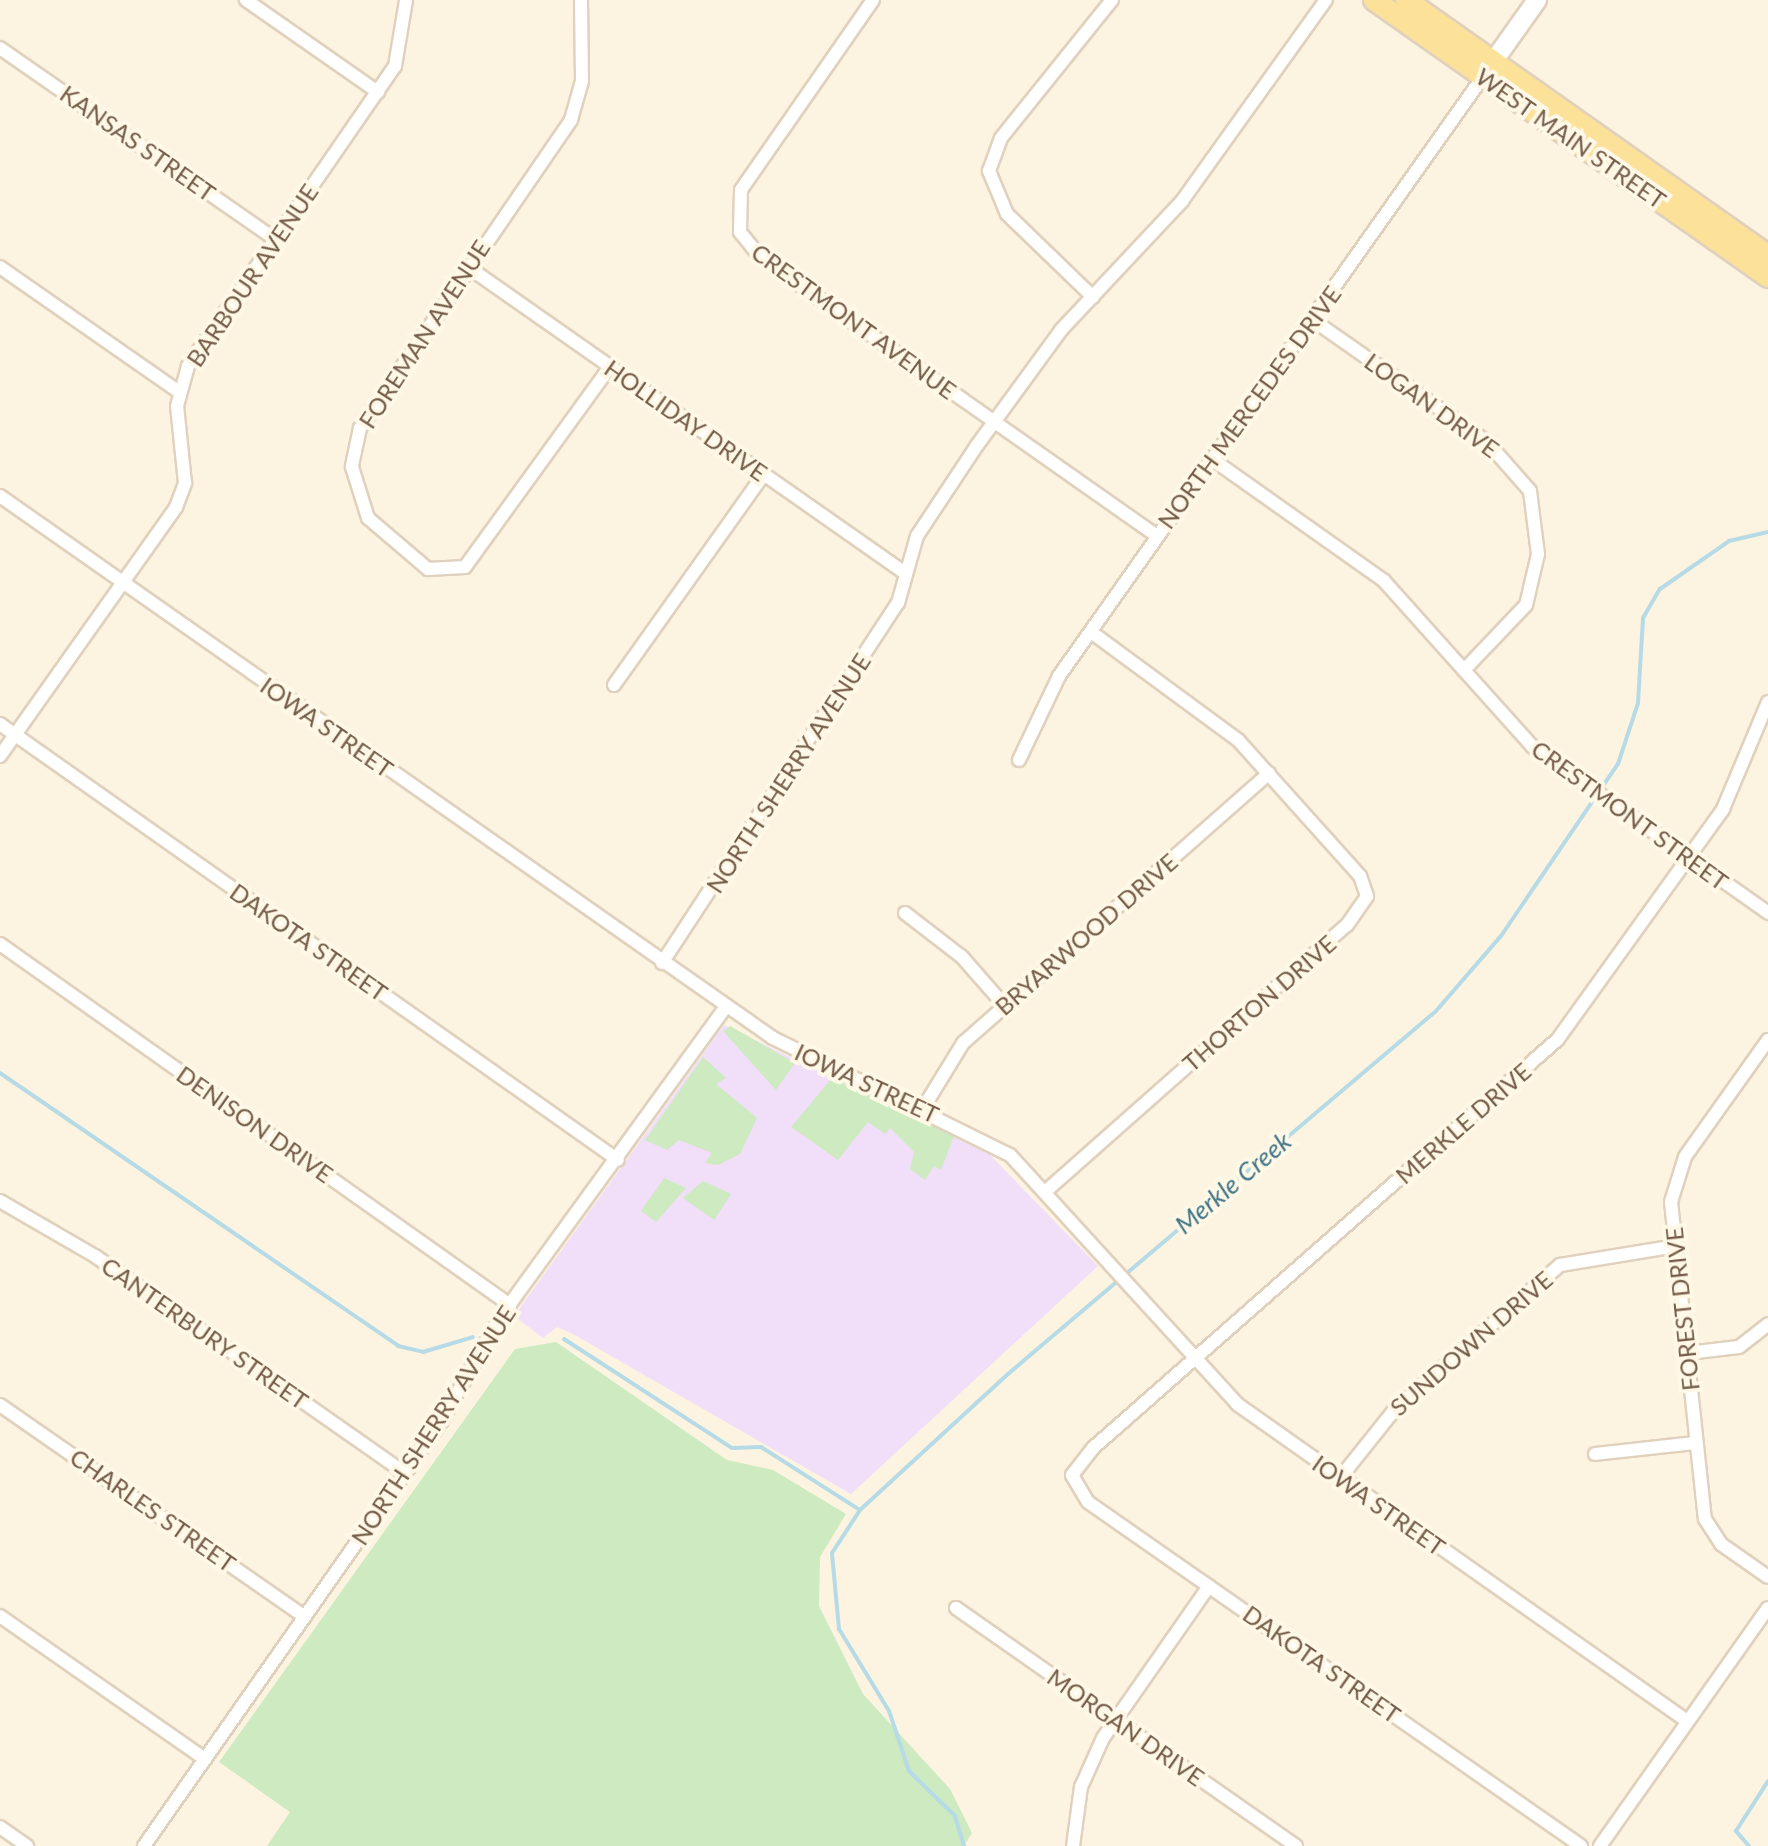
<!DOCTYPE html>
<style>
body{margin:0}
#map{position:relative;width:1768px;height:1846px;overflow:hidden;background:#fcf4e1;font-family:Lato,sans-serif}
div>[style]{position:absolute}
.education>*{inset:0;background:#f1def8}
.green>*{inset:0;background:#cdeac0}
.stream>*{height:4px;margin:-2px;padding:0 2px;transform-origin:2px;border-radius:2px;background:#b6dae6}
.roads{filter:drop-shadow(2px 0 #e0d1bd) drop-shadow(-2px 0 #e0d1bd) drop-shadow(0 2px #e0d1bd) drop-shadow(0 -2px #e0d1bd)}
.street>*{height:12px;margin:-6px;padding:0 6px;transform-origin:6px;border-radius:6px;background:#fff}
.secondary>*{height:18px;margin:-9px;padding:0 9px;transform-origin:9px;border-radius:9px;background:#fff}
.primary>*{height:20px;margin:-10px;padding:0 10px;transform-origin:10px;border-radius:10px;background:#fce198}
span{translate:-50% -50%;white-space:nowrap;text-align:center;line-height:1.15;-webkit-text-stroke:8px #fff8e7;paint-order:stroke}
.street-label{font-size:24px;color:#745c48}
.water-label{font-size:26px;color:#417587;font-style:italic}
</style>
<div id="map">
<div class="education">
<div style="clip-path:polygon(724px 1025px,990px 1155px,1098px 1266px,851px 1494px,573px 1334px,557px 1327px,543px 1338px,514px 1316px)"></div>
</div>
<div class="green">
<div style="clip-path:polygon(730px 1026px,795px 1063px,776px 1090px,723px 1031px)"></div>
<div style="clip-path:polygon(703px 1057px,726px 1078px,716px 1084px,757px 1118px,740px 1154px,718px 1165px,705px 1163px,712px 1153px,679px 1140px,667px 1150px,645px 1140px)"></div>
<div style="clip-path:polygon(832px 1078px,954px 1136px,941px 1170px,934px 1166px,925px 1180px,910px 1169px,914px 1152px,890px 1128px,885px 1134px,868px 1122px,838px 1160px,791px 1127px)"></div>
<div style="clip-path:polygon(664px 1178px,686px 1188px,656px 1222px,641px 1211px)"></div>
<div style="clip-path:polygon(703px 1181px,731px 1194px,714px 1220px,683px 1198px)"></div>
<div style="clip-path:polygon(556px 1342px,727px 1460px,773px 1470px,846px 1514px,820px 1557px,819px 1606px,863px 1694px,950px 1789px,972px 1833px,964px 1846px,267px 1846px,290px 1812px,219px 1762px,515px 1349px)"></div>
</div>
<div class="stream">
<div style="left:0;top:1073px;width:483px;rotate:34.4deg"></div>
<div style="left:398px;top:1346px;width:26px;rotate:13deg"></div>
<div style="left:423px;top:1352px;width:52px;rotate:-16.7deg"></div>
<div style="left:564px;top:1339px;width:200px;rotate:33deg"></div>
<div style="left:732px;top:1448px;width:29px;rotate:-2deg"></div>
<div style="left:761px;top:1447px;width:117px;rotate:32.5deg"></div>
<div style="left:964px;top:1846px;width:31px;rotate:-107deg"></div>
<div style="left:955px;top:1816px;width:64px;rotate:-135.6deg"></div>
<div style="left:909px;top:1771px;width:63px;rotate:-108.4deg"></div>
<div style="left:889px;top:1711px;width:96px;rotate:-121.4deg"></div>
<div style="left:839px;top:1629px;width:76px;rotate:-95.3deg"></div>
<div style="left:832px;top:1553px;width:51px;rotate:-56.9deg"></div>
<div style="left:860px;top:1510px;width:201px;rotate:-42.6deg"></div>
<div style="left:1008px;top:1374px;width:561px;rotate:-40.3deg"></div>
<div style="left:1436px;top:1011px;width:99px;rotate:-49.1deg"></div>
<div style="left:1501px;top:936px;width:208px;rotate:-55.8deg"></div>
<div style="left:1618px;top:764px;width:64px;rotate:-71.8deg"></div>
<div style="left:1638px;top:703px;width:85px;rotate:-86.6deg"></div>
<div style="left:1643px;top:618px;width:34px;rotate:-60deg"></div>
<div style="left:1660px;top:589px;width:84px;rotate:-34.8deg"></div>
<div style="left:1729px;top:541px;width:40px;rotate:-13deg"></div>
<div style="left:1749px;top:1846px;width:20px;rotate:-131deg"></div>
<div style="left:1736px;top:1831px;width:59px;rotate:-57.4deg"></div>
</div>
<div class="roads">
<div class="street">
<div style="left:246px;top:0;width:161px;rotate:34.9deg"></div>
<div style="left:581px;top:0;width:81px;rotate:89.3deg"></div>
<div style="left:582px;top:81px;width:41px;rotate:105.8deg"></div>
<div style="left:571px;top:120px;width:373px;rotate:124.4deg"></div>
<div style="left:360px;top:428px;width:40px;rotate:102deg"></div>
<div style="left:352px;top:467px;width:53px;rotate:72.6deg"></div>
<div style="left:368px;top:518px;width:79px;rotate:40.4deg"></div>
<div style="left:428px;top:569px;width:37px;rotate:-3deg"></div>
<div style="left:465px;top:567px;width:247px;rotate:-54.1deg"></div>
<div style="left:873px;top:0;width:231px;rotate:124.8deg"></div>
<div style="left:741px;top:190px;width:42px;rotate:91.4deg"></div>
<div style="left:740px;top:232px;width:32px;rotate:51deg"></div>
<div style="left:760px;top:257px;width:485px;rotate:35.1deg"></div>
<div style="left:0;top:48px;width:335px;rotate:34.8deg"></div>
<div style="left:0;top:267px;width:218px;rotate:34.9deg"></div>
<div style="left:468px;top:267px;width:533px;rotate:35deg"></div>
<div style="left:1093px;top:297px;width:120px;rotate:-136deg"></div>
<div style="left:1007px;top:214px;width:47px;rotate:-112.7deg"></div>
<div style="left:989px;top:171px;width:35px;rotate:-70deg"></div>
<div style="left:1001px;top:138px;width:177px;rotate:-51.2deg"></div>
<div style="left:1313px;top:320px;width:213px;rotate:35deg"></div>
<div style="left:1487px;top:442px;width:65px;rotate:48.7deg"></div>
<div style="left:1530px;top:491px;width:64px;rotate:82.8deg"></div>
<div style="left:1538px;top:554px;width:52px;rotate:103.2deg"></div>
<div style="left:1526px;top:605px;width:90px;rotate:133.6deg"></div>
<div style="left:1212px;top:459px;width:211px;rotate:35.3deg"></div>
<div style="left:1384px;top:581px;width:223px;rotate:48.1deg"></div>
<div style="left:1533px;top:747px;width:288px;rotate:35.2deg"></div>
<div style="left:0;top:496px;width:944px;rotate:35.04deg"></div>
<div style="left:773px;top:1038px;width:264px;rotate:26.3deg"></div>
<div style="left:1010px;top:1155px;width:337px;rotate:47.6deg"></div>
<div style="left:1237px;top:1404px;width:550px;rotate:35.16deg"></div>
<div style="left:614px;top:685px;width:257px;rotate:-54.6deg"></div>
<div style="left:0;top:724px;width:756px;rotate:35.2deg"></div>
<div style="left:0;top:756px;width:305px;rotate:-54.7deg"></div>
<div style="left:176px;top:507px;width:26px;rotate:-69deg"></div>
<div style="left:185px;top:483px;width:77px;rotate:-95.9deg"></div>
<div style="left:177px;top:406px;width:41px;rotate:-74.6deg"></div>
<div style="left:188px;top:366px;width:364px;rotate:-55.4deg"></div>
<div style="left:395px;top:66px;width:67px;rotate:-80.5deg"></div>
<div style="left:1019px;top:760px;width:93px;rotate:-64.5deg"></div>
<div style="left:1059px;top:676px;width:737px;rotate:-54.72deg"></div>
<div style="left:905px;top:913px;width:72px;rotate:37.7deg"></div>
<div style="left:962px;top:957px;width:64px;rotate:48.8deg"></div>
<div style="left:0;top:944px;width:625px;rotate:35.29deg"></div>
<div style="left:662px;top:963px;width:430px;rotate:-56.8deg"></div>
<div style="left:898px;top:603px;width:70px;rotate:-74.2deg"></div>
<div style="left:917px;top:536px;width:110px;rotate:-56.5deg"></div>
<div style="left:978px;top:444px;width:141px;rotate:-53.9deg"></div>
<div style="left:1061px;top:330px;width:177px;rotate:-46.8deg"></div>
<div style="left:1182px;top:201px;width:247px;rotate:-54.4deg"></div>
<div style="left:1768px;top:1040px;width:143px;rotate:125.4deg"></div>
<div style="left:1685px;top:1157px;width:47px;rotate:107.3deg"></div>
<div style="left:1671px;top:1202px;width:319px;rotate:83.9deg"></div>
<div style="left:1705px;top:1519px;width:30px;rotate:57deg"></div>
<div style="left:1721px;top:1544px;width:57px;rotate:35.1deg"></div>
<div style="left:922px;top:1110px;width:79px;rotate:-58.5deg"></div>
<div style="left:963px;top:1043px;width:408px;rotate:-41.4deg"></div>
<div style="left:1046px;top:1191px;width:402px;rotate:-41.5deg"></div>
<div style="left:1347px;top:925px;width:35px;rotate:-55deg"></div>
<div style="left:1367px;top:896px;width:21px;rotate:-109deg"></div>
<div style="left:1360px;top:876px;width:183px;rotate:-131.9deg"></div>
<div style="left:1238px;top:740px;width:182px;rotate:-143.7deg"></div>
<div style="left:0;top:1201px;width:110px;rotate:30.1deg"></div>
<div style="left:95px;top:1256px;width:378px;rotate:35deg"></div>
<div style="left:1688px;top:1353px;width:51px;rotate:-6.7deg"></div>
<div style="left:1739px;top:1347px;width:37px;rotate:-38deg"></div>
<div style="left:0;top:1405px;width:371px;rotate:34.8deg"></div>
<div style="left:1595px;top:1454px;width:101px;rotate:-6.3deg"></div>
<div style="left:1340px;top:1478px;width:88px;rotate:-51.4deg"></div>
<div style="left:1395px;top:1409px;width:219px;rotate:-41.1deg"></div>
<div style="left:1560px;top:1265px;width:118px;rotate:-9.3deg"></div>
<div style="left:956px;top:1608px;width:415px;rotate:35deg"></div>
<div style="left:0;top:1616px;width:250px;rotate:34.9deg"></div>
<div style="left:0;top:1827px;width:33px;rotate:35deg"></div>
<div style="left:144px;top:1846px;width:518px;rotate:-54.99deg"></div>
<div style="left:441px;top:1422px;width:118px;rotate:-60.6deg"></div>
<div style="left:499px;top:1319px;width:386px;rotate:-54deg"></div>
<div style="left:1073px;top:1846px;width:60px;rotate:-82.3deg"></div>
<div style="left:1081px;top:1787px;width:54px;rotate:-65.8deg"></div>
<div style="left:1103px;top:1738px;width:185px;rotate:-55.1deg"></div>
<div style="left:1581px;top:1846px;width:601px;rotate:-145.09deg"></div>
<div style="left:1088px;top:1502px;width:31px;rotate:-121deg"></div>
<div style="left:1072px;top:1475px;width:34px;rotate:-52deg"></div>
<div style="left:1093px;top:1448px;width:619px;rotate:-41.33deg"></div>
<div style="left:1558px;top:1039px;width:283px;rotate:-54.3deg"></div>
<div style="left:1723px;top:809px;width:116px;rotate:-67.2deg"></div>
<div style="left:1600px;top:1846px;width:291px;rotate:-54.8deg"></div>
</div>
<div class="secondary">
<div style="left:1493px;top:62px;width:76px;rotate:-54.6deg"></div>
</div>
<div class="primary">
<div style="left:1374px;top:0;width:482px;rotate:35.1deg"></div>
<div style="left:1406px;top:0;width:443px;rotate:35.2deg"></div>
</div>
</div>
<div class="street-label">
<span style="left:1571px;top:138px;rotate:35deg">WEST MAIN STREET</span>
<span style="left:138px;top:143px;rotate:35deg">KANSAS STREET</span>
<span style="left:252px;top:275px;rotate:-56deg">BARBOUR AVENUE</span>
<span style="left:854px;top:321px;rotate:36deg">CRESTMONT AVENUE</span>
<span style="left:424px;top:334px;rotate:-57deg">FOREMAN AVENUE</span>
<span style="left:1432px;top:405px;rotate:36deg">LOGAN DRIVE</span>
<span style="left:1249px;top:407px;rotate:-54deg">NORTH MERCEDES DRIVE</span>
<span style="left:686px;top:420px;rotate:35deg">HOLLIDAY DRIVE</span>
<span style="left:327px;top:727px;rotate:35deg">IOWA STREET</span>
<span style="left:788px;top:773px;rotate:-57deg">NORTH SHERRY AVENUE</span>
<span style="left:1630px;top:815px;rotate:36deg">CRESTMONT STREET</span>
<span style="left:1086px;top:934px;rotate:-41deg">BRYARWOOD DRIVE</span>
<span style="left:309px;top:942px;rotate:35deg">DAKOTA STREET</span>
<span style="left:1259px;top:1003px;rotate:-41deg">THORTON DRIVE</span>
<span style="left:867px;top:1083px;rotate:25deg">IOWA STREET</span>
<span style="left:1463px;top:1123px;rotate:-41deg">MERKLE DRIVE</span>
<span style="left:255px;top:1124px;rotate:35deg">DENISON DRIVE</span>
<span style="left:1682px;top:1309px;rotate:-96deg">FOREST DRIVE</span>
<span style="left:205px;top:1333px;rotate:35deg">CANTERBURY STREET</span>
<span style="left:1471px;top:1343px;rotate:-41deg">SUNDOWN DRIVE</span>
<span style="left:433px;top:1425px;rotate:-57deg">NORTH SHERRY AVENUE</span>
<span style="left:1379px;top:1505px;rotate:35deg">IOWA STREET</span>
<span style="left:153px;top:1510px;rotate:35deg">CHARLES STREET</span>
<span style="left:1322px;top:1664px;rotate:35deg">DAKOTA STREET</span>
<span style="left:1126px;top:1727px;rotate:35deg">MORGAN DRIVE</span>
</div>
<div class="water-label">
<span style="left:1233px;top:1183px;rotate:-40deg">Merkle Creek</span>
</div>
</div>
